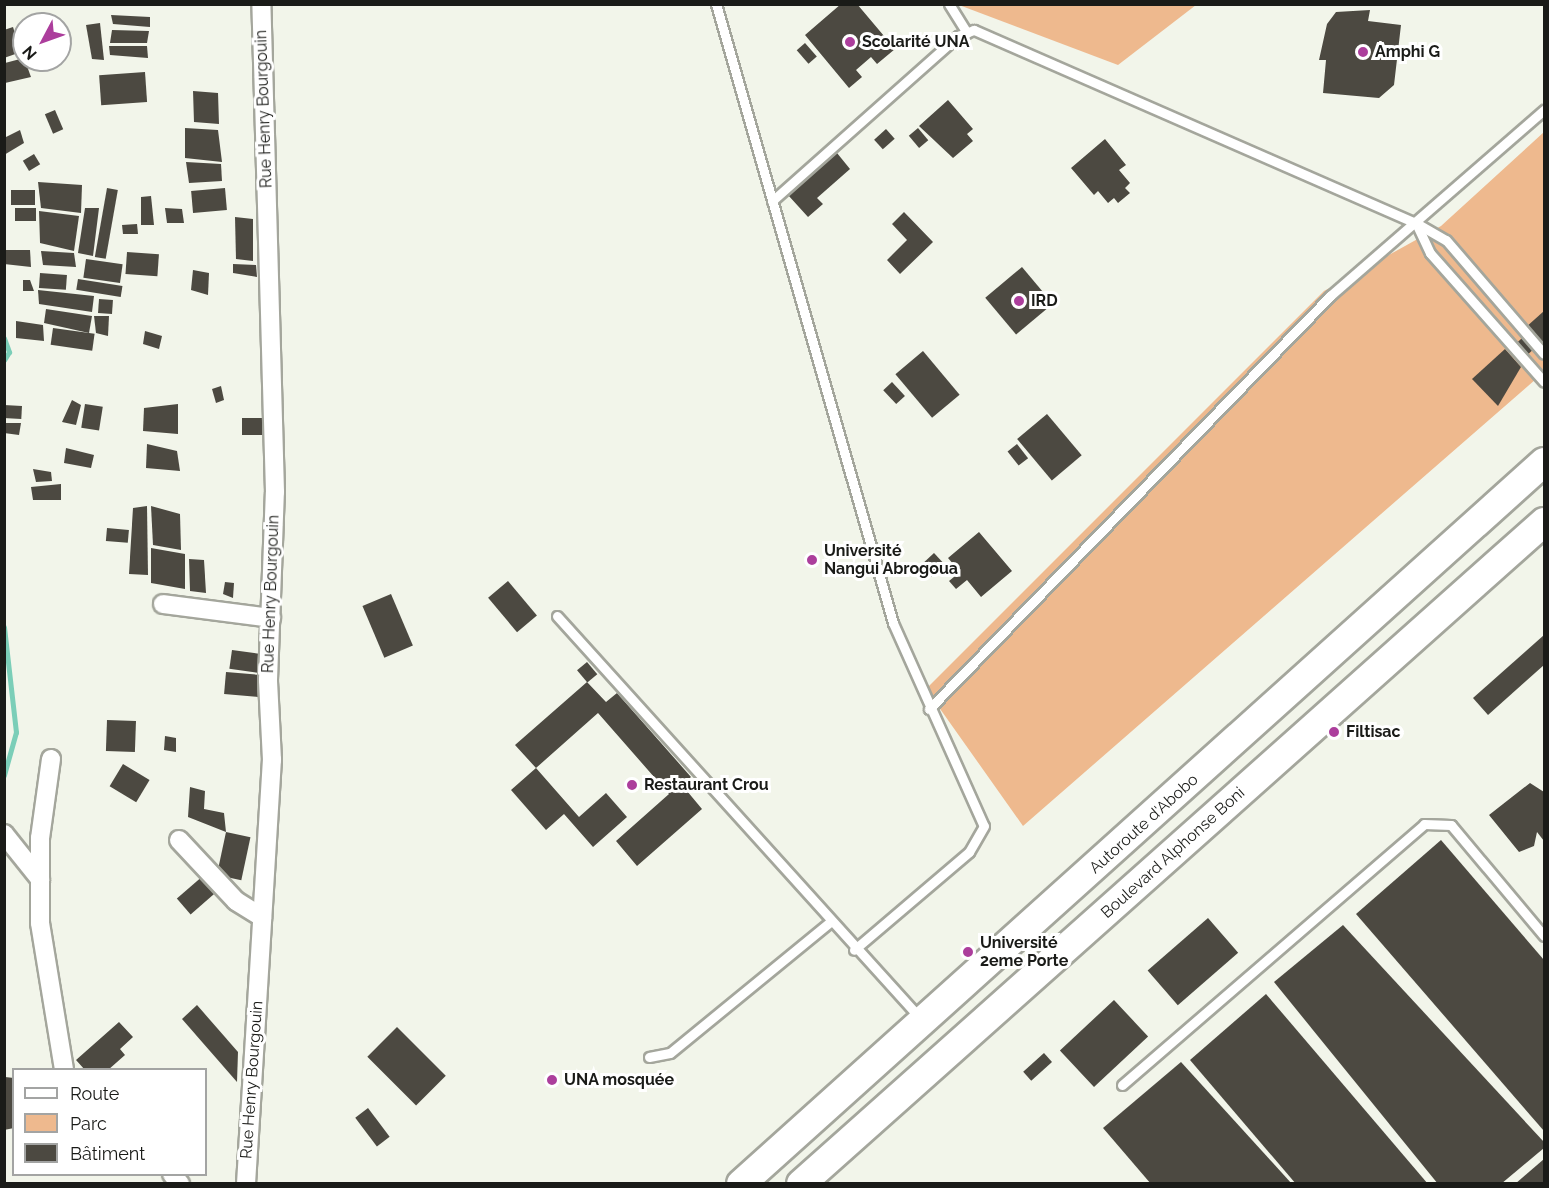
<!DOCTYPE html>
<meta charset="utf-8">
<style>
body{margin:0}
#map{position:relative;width:1549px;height:1188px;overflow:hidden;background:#f2f5ea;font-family:Raleway,sans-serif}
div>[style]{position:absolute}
.green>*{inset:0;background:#eeb98e}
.stream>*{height:5px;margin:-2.5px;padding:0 2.5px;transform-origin:2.5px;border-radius:2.5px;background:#7bceb8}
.building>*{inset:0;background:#4c4941;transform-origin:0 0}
.roads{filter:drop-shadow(2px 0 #a4a69c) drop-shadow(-2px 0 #a4a69c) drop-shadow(0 2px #a4a69c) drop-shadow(0 -2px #a4a69c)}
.service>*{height:9px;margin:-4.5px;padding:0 4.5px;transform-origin:4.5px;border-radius:4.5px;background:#fff}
.minor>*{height:18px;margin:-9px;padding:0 9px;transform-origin:9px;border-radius:9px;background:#fff}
.primary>*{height:28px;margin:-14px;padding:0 14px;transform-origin:14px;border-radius:14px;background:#fff}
.dots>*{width:16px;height:16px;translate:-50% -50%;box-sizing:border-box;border:3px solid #fff;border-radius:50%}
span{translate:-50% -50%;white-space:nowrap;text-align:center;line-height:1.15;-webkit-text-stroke:6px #fff;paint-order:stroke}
.poi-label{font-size:16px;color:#1a1b18;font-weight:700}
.left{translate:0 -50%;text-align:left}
.street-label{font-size:16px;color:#1a1b18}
.frame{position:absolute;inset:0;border:6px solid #1a1b18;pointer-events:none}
.legend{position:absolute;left:12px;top:1068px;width:195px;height:108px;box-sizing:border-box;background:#fff;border:2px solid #a3a4a3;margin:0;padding:8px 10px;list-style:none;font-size:18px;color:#1a1b18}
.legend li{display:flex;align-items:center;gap:12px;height:30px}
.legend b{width:30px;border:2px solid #a3a4a3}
.north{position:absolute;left:12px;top:12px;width:60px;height:60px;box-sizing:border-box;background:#fff;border:2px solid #a3a4a3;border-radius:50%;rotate:229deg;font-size:16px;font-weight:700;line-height:24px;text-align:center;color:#1a1b18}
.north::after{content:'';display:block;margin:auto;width:21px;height:27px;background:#ac3e9c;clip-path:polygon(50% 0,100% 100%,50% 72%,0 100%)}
</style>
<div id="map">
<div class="green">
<div style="clip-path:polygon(959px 5px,1196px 5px,1118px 65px)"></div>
<div style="clip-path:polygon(1544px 132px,1544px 372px,1023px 826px,926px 689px,1324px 291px,1441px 226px)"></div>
</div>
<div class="stream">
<div style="left:4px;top:338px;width:15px;rotate:70deg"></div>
<div style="left:9px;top:352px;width:9px;rotate:122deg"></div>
<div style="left:4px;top:627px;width:106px;rotate:83.5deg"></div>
<div style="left:16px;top:732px;width:45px;rotate:105.6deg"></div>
</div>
<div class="building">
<div style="clip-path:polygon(841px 4px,857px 4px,895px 49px,877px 64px,871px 57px,856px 70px,862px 77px,849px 88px,805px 35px)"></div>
<div style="clip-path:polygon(1370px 10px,1368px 21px,1401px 25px,1394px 85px,1379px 98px,1323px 93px,1326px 60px,1319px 60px,1327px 24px,1336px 12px)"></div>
<div style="clip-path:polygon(111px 15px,150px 17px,150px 27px,113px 24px)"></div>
<div style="clip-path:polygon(100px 23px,104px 60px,92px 59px,86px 25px)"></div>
<div style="clip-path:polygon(13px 27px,21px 52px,4px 58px,4px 30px)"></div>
<div style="clip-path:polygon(112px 30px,149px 31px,147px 43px,110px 43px)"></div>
<div style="left:805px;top:43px;width:18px;height:11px;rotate:49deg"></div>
<div style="clip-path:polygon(109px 46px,147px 46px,148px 58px,110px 55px)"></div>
<div style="clip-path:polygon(24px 58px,31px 77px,5px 83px,5px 63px)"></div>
<div style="left:145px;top:72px;width:30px;height:46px;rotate:86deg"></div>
<div style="clip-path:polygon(193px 91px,218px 93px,219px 124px,194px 122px)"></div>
<div style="clip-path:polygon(948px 100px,973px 129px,967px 134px,973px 141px,953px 158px,919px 126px)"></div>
<div style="left:55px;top:110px;width:21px;height:11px;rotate:67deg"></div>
<div style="clip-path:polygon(185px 128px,218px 130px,222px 162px,185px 158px)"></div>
<div style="left:918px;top:128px;width:16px;height:12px;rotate:50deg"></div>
<div style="left:886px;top:129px;width:13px;height:16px;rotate:48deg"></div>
<div style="clip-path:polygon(20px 130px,24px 143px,4px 155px,4px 138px)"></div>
<div style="clip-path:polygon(1105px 139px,1126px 165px,1119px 170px,1130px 183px,1125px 188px,1130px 193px,1118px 203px,1114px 198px,1108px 203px,1098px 191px,1094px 195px,1071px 168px)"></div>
<div style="clip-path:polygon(837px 153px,850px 169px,817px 198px,823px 204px,808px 217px,788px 195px)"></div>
<div style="left:34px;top:154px;width:12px;height:13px;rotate:59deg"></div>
<div style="clip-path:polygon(186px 162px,221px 164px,222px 181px,189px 183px)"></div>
<div style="clip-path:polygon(38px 182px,82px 185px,81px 213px,41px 208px)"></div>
<div style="left:107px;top:188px;width:11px;height:70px;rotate:10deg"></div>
<div style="left:225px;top:188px;width:22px;height:34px;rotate:85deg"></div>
<div style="left:11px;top:190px;width:24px;height:15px"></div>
<div style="clip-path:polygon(151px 196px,154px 225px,141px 225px,141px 197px)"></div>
<div style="left:15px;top:208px;width:21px;height:13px"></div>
<div style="clip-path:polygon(85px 208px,99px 208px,93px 256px,78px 253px)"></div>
<div style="clip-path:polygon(165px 208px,182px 209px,184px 223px,167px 223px)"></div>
<div style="clip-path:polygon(39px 211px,79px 216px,74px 251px,40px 243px)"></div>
<div style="clip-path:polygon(904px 212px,933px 242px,900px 274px,887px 260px,907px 240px,892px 224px)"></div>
<div style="clip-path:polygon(235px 217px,253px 219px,253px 261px,236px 259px)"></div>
<div style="clip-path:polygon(137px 224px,138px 234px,123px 234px,122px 225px)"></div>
<div style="clip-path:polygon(4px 250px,30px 250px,31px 267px,4px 264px)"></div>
<div style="clip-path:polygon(41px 251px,74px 253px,76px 267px,43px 265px)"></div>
<div style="left:127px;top:252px;width:32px;height:22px;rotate:4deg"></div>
<div style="left:86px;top:259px;width:37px;height:19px;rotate:8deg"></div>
<div style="clip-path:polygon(233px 264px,256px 265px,257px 277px,233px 273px)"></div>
<div style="left:1022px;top:267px;width:48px;height:48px;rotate:50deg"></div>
<div style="clip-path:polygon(193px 270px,209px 273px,208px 295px,191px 290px)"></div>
<div style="left:40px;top:273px;width:27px;height:15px;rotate:4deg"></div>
<div style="left:78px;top:279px;width:45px;height:11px;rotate:9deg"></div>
<div style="clip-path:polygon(23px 280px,30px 280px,34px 291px,23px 291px)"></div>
<div style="clip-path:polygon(38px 290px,94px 296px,92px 312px,39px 304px)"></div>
<div style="left:99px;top:299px;width:14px;height:14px;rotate:4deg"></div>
<div style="clip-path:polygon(46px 309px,92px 316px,89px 333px,44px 323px)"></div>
<div style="clip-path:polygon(1544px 311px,1544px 346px,1542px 347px,1525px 328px)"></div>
<div style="clip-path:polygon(94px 316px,109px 316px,108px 336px,96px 333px)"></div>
<div style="clip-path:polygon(16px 321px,43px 325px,44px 341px,16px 338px)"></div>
<div style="left:53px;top:328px;width:42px;height:17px;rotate:8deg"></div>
<div style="clip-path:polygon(145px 331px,162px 336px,159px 349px,143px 344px)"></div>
<div style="left:1522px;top:338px;width:16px;height:8px;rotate:47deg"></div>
<div style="clip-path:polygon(1505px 349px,1521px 367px,1498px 406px,1472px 379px)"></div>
<div style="left:923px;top:351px;width:57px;height:36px;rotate:50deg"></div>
<div style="left:892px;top:382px;width:19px;height:12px;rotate:47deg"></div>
<div style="clip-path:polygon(221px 386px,224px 400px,216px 403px,212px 389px)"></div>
<div style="clip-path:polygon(72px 400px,81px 405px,76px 425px,62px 422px)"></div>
<div style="left:85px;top:404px;width:18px;height:24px;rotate:9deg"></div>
<div style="clip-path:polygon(178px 404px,178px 434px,143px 431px,144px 408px)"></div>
<div style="left:4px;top:405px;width:18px;height:13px;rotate:3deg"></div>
<div style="left:1047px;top:414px;width:54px;height:39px;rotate:50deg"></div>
<div style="left:242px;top:418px;width:23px;height:17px"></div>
<div style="clip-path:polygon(4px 423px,21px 423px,19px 435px,4px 433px)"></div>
<div style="clip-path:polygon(147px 444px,177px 451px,180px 471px,146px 468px)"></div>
<div style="left:1017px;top:444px;width:18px;height:12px;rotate:52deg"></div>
<div style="clip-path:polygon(66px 448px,94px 455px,91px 468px,64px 463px)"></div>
<div style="clip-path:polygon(33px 469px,51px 472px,52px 481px,36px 482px)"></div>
<div style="clip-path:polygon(61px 484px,61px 500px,33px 500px,31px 487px)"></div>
<div style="clip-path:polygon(147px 506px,148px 575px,129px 574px,133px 508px)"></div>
<div style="clip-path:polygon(151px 506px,180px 514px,181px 550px,153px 545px)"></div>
<div style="left:107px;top:528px;width:22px;height:13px;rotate:5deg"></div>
<div style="clip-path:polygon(979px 532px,1012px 571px,981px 597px,967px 580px,956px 589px,949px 581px,960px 572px,948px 558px)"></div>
<div style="clip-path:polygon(151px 548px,185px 554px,185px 589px,151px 583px)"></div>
<div style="left:934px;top:553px;width:16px;height:18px;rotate:47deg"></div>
<div style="clip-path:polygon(189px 559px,204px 560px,206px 593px,190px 591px)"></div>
<div style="left:508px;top:581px;width:45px;height:26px;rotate:50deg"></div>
<div style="clip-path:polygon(225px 582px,234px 583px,233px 598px,223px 594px)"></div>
<div style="left:391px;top:594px;width:56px;height:31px;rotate:67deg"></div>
<div style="clip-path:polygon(1544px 635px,1544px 665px,1488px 715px,1473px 698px)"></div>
<div style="left:232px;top:650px;width:30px;height:19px;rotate:8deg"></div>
<div style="left:587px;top:662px;width:16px;height:13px;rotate:50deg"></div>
<div style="left:226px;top:672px;width:34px;height:22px;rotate:5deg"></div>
<div style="clip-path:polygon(587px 682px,606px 702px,617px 693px,691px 777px,682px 785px,702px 809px,637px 866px,616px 841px,669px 794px,598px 713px,536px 768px,515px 745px)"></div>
<div style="left:107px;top:720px;width:29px;height:31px;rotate:2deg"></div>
<div style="clip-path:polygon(165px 736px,176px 738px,176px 752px,164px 750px)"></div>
<div style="left:123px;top:764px;width:31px;height:26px;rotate:31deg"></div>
<div style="clip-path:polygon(536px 768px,579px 817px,606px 793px,627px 817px,593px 847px,564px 814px,546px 830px,511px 790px)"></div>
<div style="clip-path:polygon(1530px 783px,1544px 792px,1544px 841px,1537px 832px,1534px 846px,1519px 852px,1489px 815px)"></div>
<div style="clip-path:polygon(190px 787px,205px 791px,204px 809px,224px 813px,226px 832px,188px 817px)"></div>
<div style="left:226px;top:832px;width:25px;height:44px;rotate:12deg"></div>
<div style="clip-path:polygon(1441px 840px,1544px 960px,1544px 1131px,1356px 914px)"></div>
<div style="left:204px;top:875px;width:21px;height:36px;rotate:49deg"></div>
<div style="left:1208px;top:918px;width:46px;height:80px;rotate:49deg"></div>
<div style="clip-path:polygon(1343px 925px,1544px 1142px,1544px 1148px,1501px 1184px,1438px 1184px,1274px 982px)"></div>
<div style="clip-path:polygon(1266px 994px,1428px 1184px,1296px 1184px,1190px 1060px)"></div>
<div style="left:1114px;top:1000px;width:50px;height:74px;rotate:47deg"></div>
<div style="clip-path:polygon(197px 1005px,238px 1052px,237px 1082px,182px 1019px)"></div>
<div style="clip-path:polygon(119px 1022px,133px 1037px,120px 1049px,125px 1055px,108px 1070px,85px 1070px,76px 1060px)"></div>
<div style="left:397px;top:1027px;width:69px;height:42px;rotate:45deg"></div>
<div style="left:1044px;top:1053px;width:12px;height:28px;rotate:48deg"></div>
<div style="clip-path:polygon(1181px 1062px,1292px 1184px,1151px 1184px,1103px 1128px)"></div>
<div style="clip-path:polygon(5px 1077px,14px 1078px,14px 1128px,4px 1130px)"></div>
<div style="left:368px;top:1108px;width:36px;height:16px;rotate:53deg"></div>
<div style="clip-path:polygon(1544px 1159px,1544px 1184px,1515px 1184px)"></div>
</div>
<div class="roads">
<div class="service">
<div style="left:716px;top:4px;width:644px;rotate:74.04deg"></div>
<div style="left:893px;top:623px;width:222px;rotate:65.9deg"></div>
<div style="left:984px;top:826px;width:30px;rotate:120deg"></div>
<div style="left:969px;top:852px;width:151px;rotate:139.6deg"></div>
<div style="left:949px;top:4px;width:34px;rotate:58deg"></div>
<div style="left:772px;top:201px;width:249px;rotate:-41.6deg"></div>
<div style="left:958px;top:36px;width:17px;rotate:-21deg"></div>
<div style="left:974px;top:30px;width:482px;rotate:23.6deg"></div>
<div style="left:1416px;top:223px;width:34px;rotate:30deg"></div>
<div style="left:1446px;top:240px;width:150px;rotate:49.3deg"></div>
<div style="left:1416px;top:223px;width:33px;rotate:65deg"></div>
<div style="left:1430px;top:253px;width:172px;rotate:48.5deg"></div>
<div style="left:557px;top:616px;width:543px;rotate:47.91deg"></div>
<div style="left:929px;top:709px;width:576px;rotate:-45.84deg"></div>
<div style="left:1330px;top:296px;width:284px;rotate:-41deg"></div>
<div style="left:649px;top:1057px;width:21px;rotate:-11deg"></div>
<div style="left:670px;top:1053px;width:208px;rotate:-39.3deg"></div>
<div style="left:1122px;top:1085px;width:399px;rotate:-40.8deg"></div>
<div style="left:1424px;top:824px;width:27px;rotate:2deg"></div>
<div style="left:1451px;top:825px;width:145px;rotate:50deg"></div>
</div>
<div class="minor">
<div style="left:163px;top:604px;width:109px;rotate:7.4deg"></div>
<div style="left:51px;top:759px;width:80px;rotate:97.9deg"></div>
<div style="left:40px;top:838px;width:85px;rotate:90deg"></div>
<div style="left:40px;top:923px;width:149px;rotate:80.7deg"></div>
<div style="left:4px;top:834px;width:58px;rotate:51.3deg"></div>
<div style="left:179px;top:840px;width:83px;rotate:46.9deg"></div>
<div style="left:236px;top:901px;width:31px;rotate:32deg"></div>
<div style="left:172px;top:1174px;width:13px;rotate:51deg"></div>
<div style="left:246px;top:1184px;width:425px;rotate:-86.5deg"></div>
<div style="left:272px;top:760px;width:80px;rotate:-92.9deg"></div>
<div style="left:268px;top:680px;width:188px;rotate:-87.9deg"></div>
<div style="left:275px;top:492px;width:488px;rotate:-91.6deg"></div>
</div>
<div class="primary">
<div style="left:741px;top:1184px;width:1080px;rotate:-41.96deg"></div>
<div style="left:801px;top:1184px;width:995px;rotate:-41.7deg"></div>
</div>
</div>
<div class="dots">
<div style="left:850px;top:42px;background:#ac3e9c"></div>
<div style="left:1363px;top:52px;background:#ac3e9c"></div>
<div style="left:1019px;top:301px;background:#ac3e9c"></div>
<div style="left:812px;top:560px;background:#ac3e9c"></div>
<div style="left:1334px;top:732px;background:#ac3e9c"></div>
<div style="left:632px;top:785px;background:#ac3e9c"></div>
<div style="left:968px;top:952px;background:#ac3e9c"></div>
<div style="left:552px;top:1080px;background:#ac3e9c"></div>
</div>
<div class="poi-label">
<span class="left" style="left:862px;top:42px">Scolarité UNA</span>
<span class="left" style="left:1375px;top:52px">Amphi G</span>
<span class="left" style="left:1031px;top:301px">IRD</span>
<span class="left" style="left:824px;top:560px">Université<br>Nangui Abrogoua</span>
<span class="left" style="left:1346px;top:732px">Filtisac</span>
<span class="left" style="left:644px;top:785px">Restaurant Crou</span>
<span class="left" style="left:980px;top:952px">Université<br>2eme Porte</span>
<span class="left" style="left:564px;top:1080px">UNA mosquée</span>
</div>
<div class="street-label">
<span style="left:264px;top:109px;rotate:-92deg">Rue Henry Bourgouin</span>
<span style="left:271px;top:594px;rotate:-88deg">Rue Henry Bourgouin</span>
<span style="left:1144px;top:824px;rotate:-42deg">Autoroute d'Abobo</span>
<span style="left:1173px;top:853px;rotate:-42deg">Boulevard Alphonse Boni</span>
<span style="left:252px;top:1080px;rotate:-86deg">Rue Henry Bourgouin</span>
</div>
<div class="frame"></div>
<ul class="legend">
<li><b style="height:8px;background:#fff"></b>Route</li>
<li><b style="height:16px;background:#eeb98e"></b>Parc</li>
<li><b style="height:16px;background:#4c4941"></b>Bâtiment</li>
</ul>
<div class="north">N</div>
</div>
